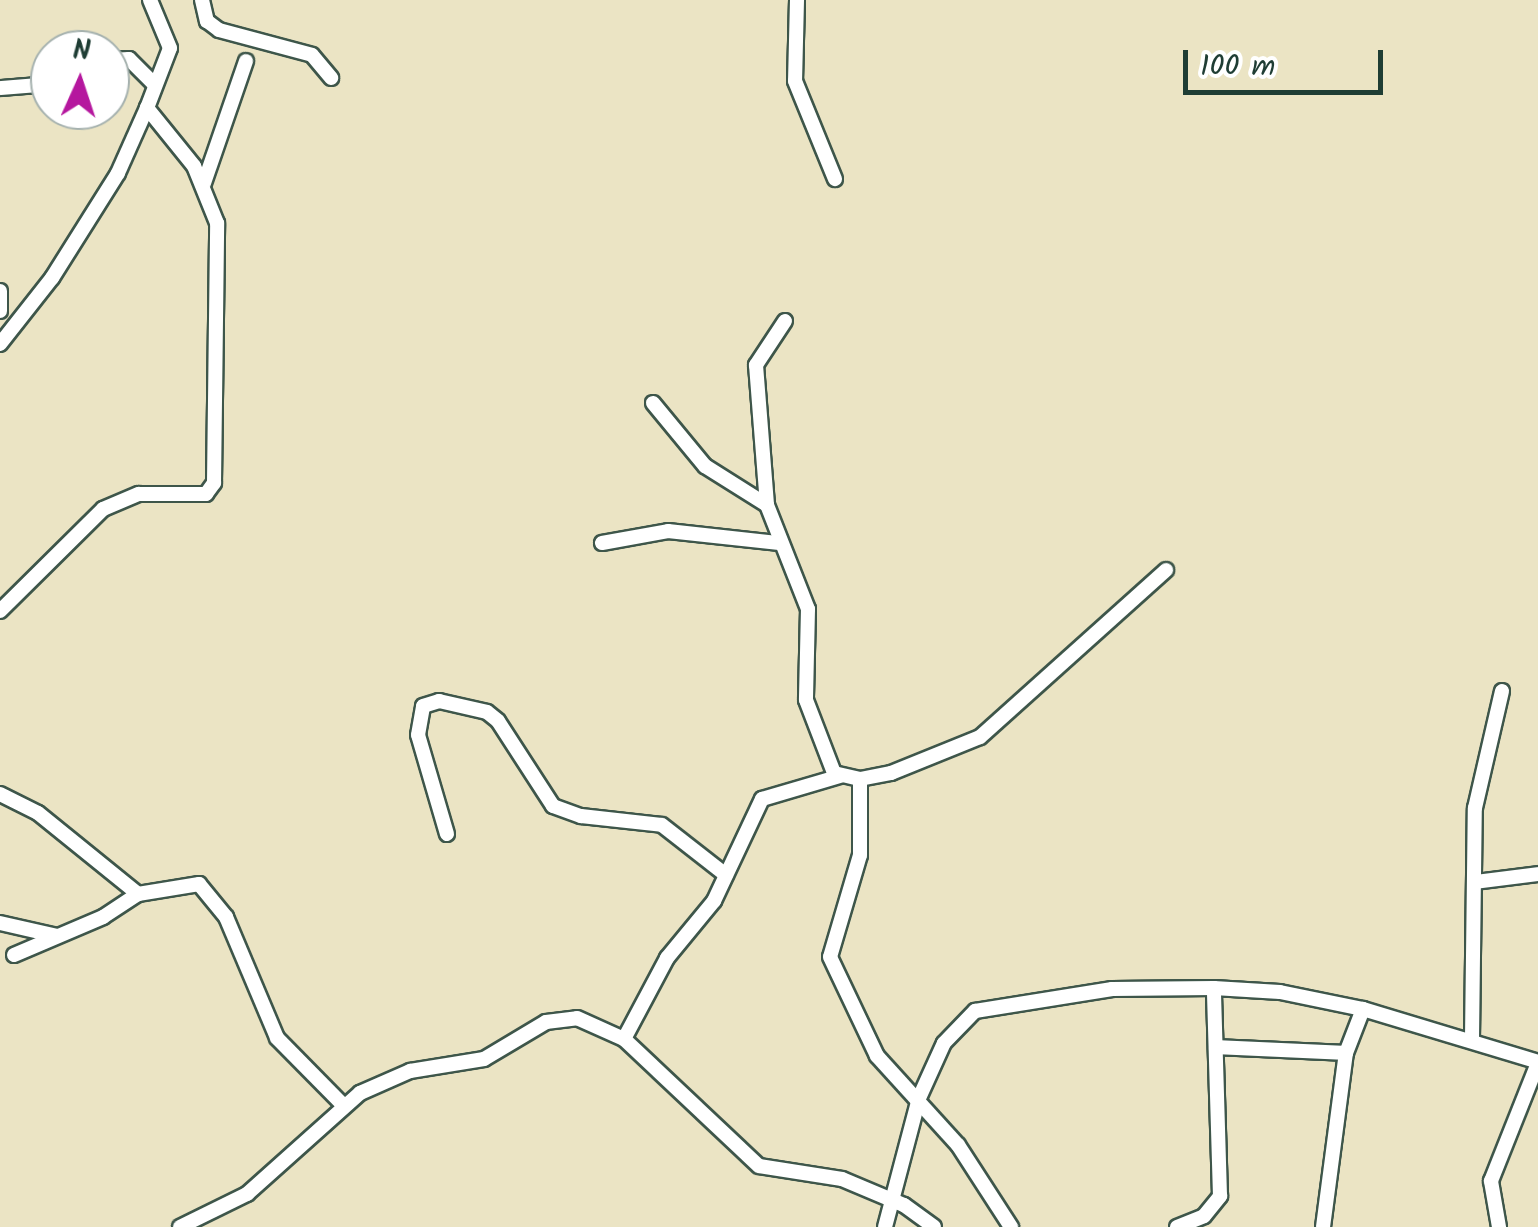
<!DOCTYPE html>
<style>
body{margin:0}
#map{position:relative;width:1538px;height:1227px;overflow:hidden;background:#ebe4c4;font-family:Kalam,sans-serif}
div>[style]{position:absolute}
.roads{filter:drop-shadow(2px 0 #3e564a) drop-shadow(-2px 0 #3e564a) drop-shadow(0 2px #3e564a) drop-shadow(0 -2px #3e564a)}
.minor>*{height:14px;margin:-7px;padding:0 7px;transform-origin:7px;border-radius:7px;background:#fff}
span{translate:-50% -50%;white-space:nowrap;text-align:center;line-height:1.15;-webkit-text-stroke:8px #fff;paint-order:stroke}
.north{position:absolute;left:30px;top:30px;width:100px;height:100px;box-sizing:border-box;background:#fff;border:2px solid #a5b1ae;border-radius:50%;rotate:3deg;font-size:28px;font-weight:700;line-height:40px;text-align:center;color:#1f3d34}
.north::after{content:'';display:block;margin:auto;width:35px;height:45px;background:#b5179e;clip-path:polygon(50% 0,100% 100%,50% 72%,0 100%)}
.scale{position:absolute;left:1183px;top:50px;width:200px;height:45px;box-sizing:border-box;border:5px solid #1f3d34;border-top:0;padding-left:12px;font-size:30px;line-height:35px;white-space:nowrap;color:#1f3d34;-webkit-text-stroke:8px #fff;paint-order:stroke}
</style>
<div id="map">
<div class="roads">
<div class="minor">
<div style="left:202px;top:0;width:22px;rotate:77deg"></div>
<div style="left:207px;top:21px;width:15px;rotate:37deg"></div>
<div style="left:219px;top:30px;width:96px;rotate:15deg"></div>
<div style="left:312px;top:55px;width:30px;rotate:50deg"></div>
<div style="left:797px;top:0;width:81px;rotate:91.4deg"></div>
<div style="left:795px;top:81px;width:106px;rotate:67.8deg"></div>
<div style="left:110px;top:60px;width:19px;rotate:-3deg"></div>
<div style="left:129px;top:59px;width:34px;rotate:45deg"></div>
<div style="left:0;top:88px;width:50px;rotate:-4.6deg"></div>
<div style="left:204px;top:183px;width:129px;rotate:-71deg"></div>
<div style="left:0;top:291px;width:20px;rotate:90deg"></div>
<div style="left:785px;top:321px;width:53px;rotate:123.4deg"></div>
<div style="left:756px;top:365px;width:140px;rotate:85.5deg"></div>
<div style="left:767px;top:505px;width:112px;rotate:68.5deg"></div>
<div style="left:808px;top:609px;width:91px;rotate:91.3deg"></div>
<div style="left:806px;top:700px;width:78px;rotate:69deg"></div>
<div style="left:834px;top:773px;width:27px;rotate:13deg"></div>
<div style="left:860px;top:779px;width:32px;rotate:-11deg"></div>
<div style="left:891px;top:773px;width:96px;rotate:-22deg"></div>
<div style="left:980px;top:737px;width:250px;rotate:-41.9deg"></div>
<div style="left:0;top:344px;width:84px;rotate:-51.8deg"></div>
<div style="left:52px;top:278px;width:124px;rotate:-57.8deg"></div>
<div style="left:118px;top:173px;width:71px;rotate:-66deg"></div>
<div style="left:653px;top:403px;width:82px;rotate:50.5deg"></div>
<div style="left:705px;top:466px;width:73px;rotate:32.2deg"></div>
<div style="left:602px;top:543px;width:67px;rotate:-10.3deg"></div>
<div style="left:668px;top:531px;width:112px;rotate:6.2deg"></div>
<div style="left:0;top:611px;width:145px;rotate:-44.7deg"></div>
<div style="left:103px;top:509px;width:39px;rotate:-23deg"></div>
<div style="left:139px;top:494px;width:67px"></div>
<div style="left:206px;top:494px;width:14px;rotate:-54deg"></div>
<div style="left:214px;top:483px;width:260px;rotate:-89.3deg"></div>
<div style="left:217px;top:223px;width:61px;rotate:-112deg"></div>
<div style="left:194px;top:166px;width:75px;rotate:-129deg"></div>
<div style="left:147px;top:108px;width:64px;rotate:-69deg"></div>
<div style="left:170px;top:48px;width:52px;rotate:-112.6deg"></div>
<div style="left:860px;top:779px;width:76px;rotate:90deg"></div>
<div style="left:860px;top:855px;width:106px;rotate:106.4deg"></div>
<div style="left:830px;top:957px;width:110px;rotate:64.6deg"></div>
<div style="left:877px;top:1056px;width:120px;rotate:47.7deg"></div>
<div style="left:958px;top:1145px;width:98px;rotate:57.1deg"></div>
<div style="left:0;top:794px;width:42px;rotate:26.6deg"></div>
<div style="left:38px;top:813px;width:129px;rotate:39deg"></div>
<div style="left:447px;top:834px;width:103px;rotate:-106.3deg"></div>
<div style="left:418px;top:735px;width:29px;rotate:-80deg"></div>
<div style="left:423px;top:706px;width:17px;rotate:-17deg"></div>
<div style="left:439px;top:701px;width:49px;rotate:12.9deg"></div>
<div style="left:487px;top:712px;width:14px;rotate:39deg"></div>
<div style="left:498px;top:721px;width:101px;rotate:57.1deg"></div>
<div style="left:553px;top:806px;width:30px;rotate:20deg"></div>
<div style="left:581px;top:816px;width:81px;rotate:6.3deg"></div>
<div style="left:662px;top:825px;width:81px;rotate:38deg"></div>
<div style="left:1475px;top:882px;width:64px;rotate:-7.2deg"></div>
<div style="left:0;top:923px;width:58px;rotate:12.8deg"></div>
<div style="left:14px;top:955px;width:97px;rotate:-23.1deg"></div>
<div style="left:103px;top:917px;width:42px;rotate:-33.3deg"></div>
<div style="left:138px;top:894px;width:62px;rotate:-9.3deg"></div>
<div style="left:199px;top:884px;width:43px;rotate:50.7deg"></div>
<div style="left:226px;top:917px;width:131px;rotate:67.1deg"></div>
<div style="left:277px;top:1038px;width:95px;rotate:45.4deg"></div>
<div style="left:1472px;top:1038px;width:230px;rotate:-89.3deg"></div>
<div style="left:1475px;top:808px;width:120px;rotate:-77deg"></div>
<div style="left:624px;top:1039px;width:92px;rotate:-62deg"></div>
<div style="left:667px;top:958px;width:74px;rotate:-50.5deg"></div>
<div style="left:714px;top:901px;width:113px;rotate:-64.8deg"></div>
<div style="left:762px;top:799px;width:81px;rotate:-16.4deg"></div>
<div style="left:1216px;top:1047px;width:130px;rotate:2.6deg"></div>
<div style="left:180px;top:1227px;width:75px;rotate:-26.2deg"></div>
<div style="left:247px;top:1194px;width:152px;rotate:-41.8deg"></div>
<div style="left:360px;top:1093px;width:55px;rotate:-23.7deg"></div>
<div style="left:410px;top:1071px;width:75px;rotate:-9.2deg"></div>
<div style="left:484px;top:1059px;width:72px;rotate:-30.8deg"></div>
<div style="left:546px;top:1022px;width:31px;rotate:-7deg"></div>
<div style="left:577px;top:1018px;width:51px;rotate:24.1deg"></div>
<div style="left:624px;top:1039px;width:185px;rotate:43.3deg"></div>
<div style="left:759px;top:1166px;width:84px;rotate:8.9deg"></div>
<div style="left:842px;top:1179px;width:67px;rotate:22.8deg"></div>
<div style="left:904px;top:1205px;width:37px;rotate:36deg"></div>
<div style="left:885px;top:1227px;width:133px;rotate:-75.2deg"></div>
<div style="left:919px;top:1098px;width:60px;rotate:-65.6deg"></div>
<div style="left:944px;top:1043px;width:45px;rotate:-45.9deg"></div>
<div style="left:975px;top:1011px;width:139px;rotate:-9.1deg"></div>
<div style="left:1112px;top:989px;width:102px;rotate:-0.6deg"></div>
<div style="left:1214px;top:988px;width:66px;rotate:3.5deg"></div>
<div style="left:1280px;top:992px;width:85px;rotate:11.6deg"></div>
<div style="left:1177px;top:1227px;width:29px;rotate:-22deg"></div>
<div style="left:1204px;top:1216px;width:26px;rotate:-51deg"></div>
<div style="left:1220px;top:1196px;width:208px;rotate:-91.7deg"></div>
<div style="left:1323px;top:1227px;width:176px;rotate:-82.5deg"></div>
<div style="left:1346px;top:1053px;width:47px;rotate:-68.9deg"></div>
<div style="left:1363px;top:1009px;width:183px;rotate:16.8deg"></div>
<div style="left:1499px;top:1227px;width:47px;rotate:-99.9deg"></div>
<div style="left:1491px;top:1181px;width:127px;rotate:-68.3deg"></div>
</div>
</div>
<div class="north">N</div>
<div class="scale">100 m</div>
</div>
